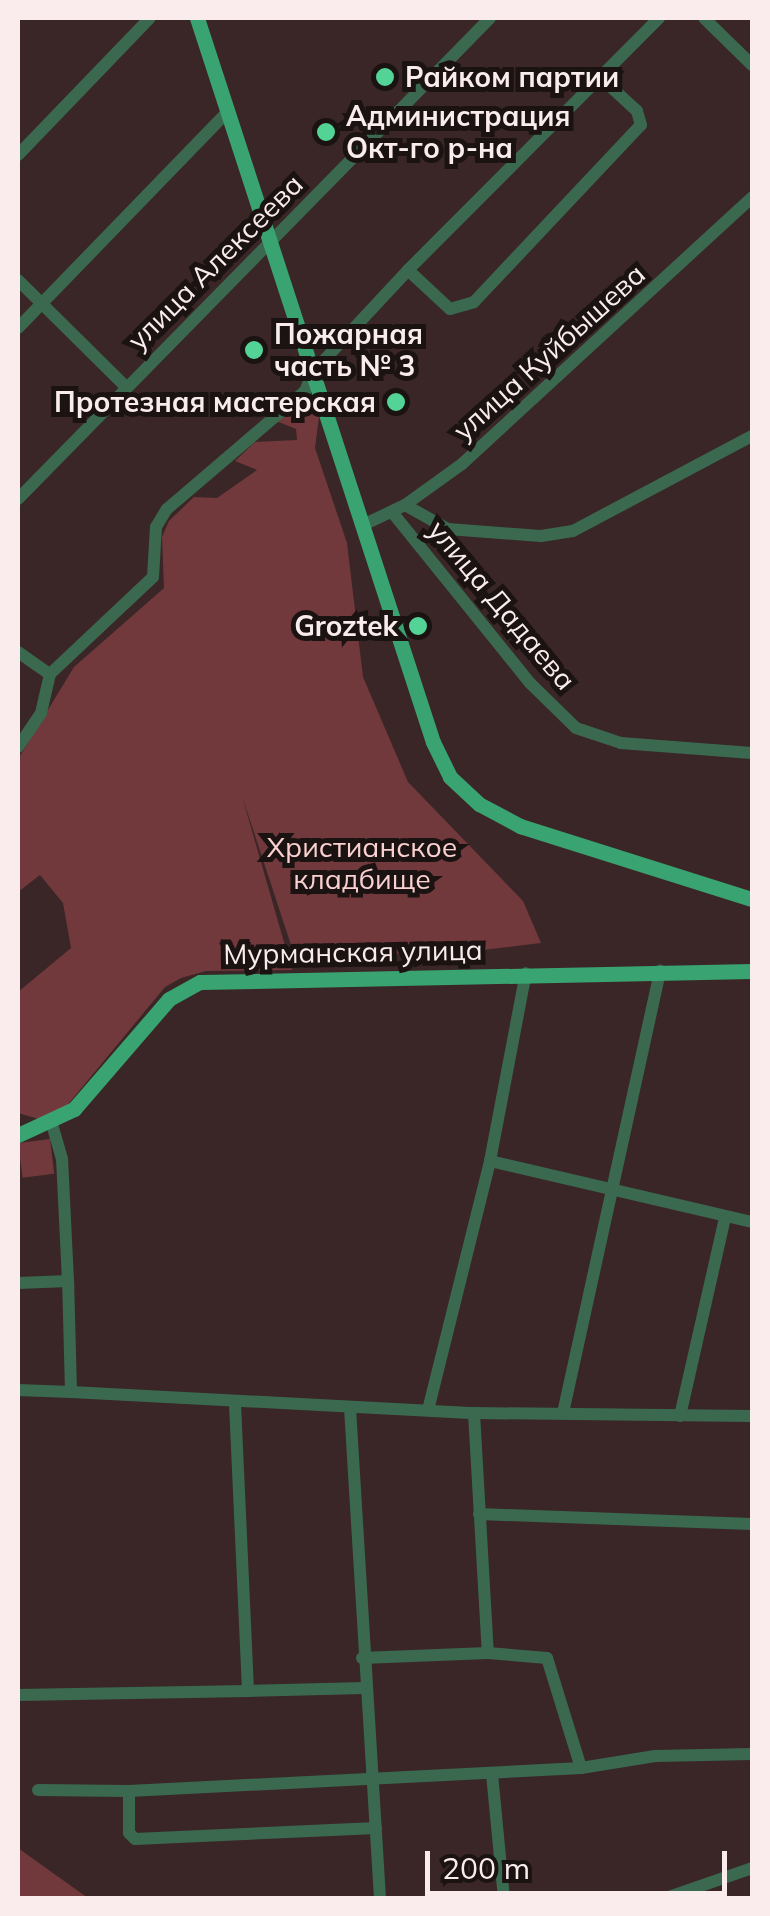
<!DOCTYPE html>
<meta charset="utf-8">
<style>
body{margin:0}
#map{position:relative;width:770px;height:1916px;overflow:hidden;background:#3a2626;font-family:Mulish,sans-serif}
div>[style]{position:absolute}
.green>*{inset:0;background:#71393b;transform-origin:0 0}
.minor>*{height:12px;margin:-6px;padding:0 6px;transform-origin:6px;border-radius:6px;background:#3a6950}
.major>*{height:15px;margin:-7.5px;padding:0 7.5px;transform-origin:7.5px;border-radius:7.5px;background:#39a472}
.dots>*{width:28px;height:28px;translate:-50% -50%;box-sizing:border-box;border:5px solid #1b1212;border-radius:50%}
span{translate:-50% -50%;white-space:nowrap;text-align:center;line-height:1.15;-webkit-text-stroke:10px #1b1212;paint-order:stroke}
.poi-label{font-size:28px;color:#faecec;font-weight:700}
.left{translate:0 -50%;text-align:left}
.right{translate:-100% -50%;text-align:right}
.street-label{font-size:28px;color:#faecec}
.park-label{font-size:28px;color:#fad1d0}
.frame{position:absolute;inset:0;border:20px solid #faecec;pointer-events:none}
.scale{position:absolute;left:425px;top:1851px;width:302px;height:45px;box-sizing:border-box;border:5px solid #faecec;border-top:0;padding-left:12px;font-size:30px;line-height:35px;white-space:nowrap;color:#faecec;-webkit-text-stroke:8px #1b1212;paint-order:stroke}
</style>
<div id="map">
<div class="green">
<div style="clip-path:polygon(312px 397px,319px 417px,315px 448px,347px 543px,363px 677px,408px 782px,523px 901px,541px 943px,441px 955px,293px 951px,242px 796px,292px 970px,206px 971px,181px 978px,165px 987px,65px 1108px,42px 1120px,18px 1113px,18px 992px,71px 948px,63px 903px,40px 875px,18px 892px,18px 759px,74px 667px,164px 588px,162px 537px,169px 521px,194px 497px,217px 498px,257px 470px,235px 461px,255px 442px,297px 440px,296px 429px,276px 421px)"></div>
<div style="left:50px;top:1139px;width:35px;height:32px;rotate:83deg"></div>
<div style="clip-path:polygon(18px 1848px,88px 1898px,18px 1898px)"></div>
</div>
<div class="minor">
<div style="left:704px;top:18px;width:67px;rotate:44.4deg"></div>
<div style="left:18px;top:155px;width:190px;rotate:-46.1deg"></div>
<div style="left:408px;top:270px;width:57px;rotate:42.9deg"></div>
<div style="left:450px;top:309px;width:25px;rotate:-16deg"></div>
<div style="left:474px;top:302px;width:243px;rotate:-46.7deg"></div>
<div style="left:641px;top:125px;width:15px;rotate:-106deg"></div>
<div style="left:637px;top:111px;width:50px;rotate:-137.4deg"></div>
<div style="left:18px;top:280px;width:152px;rotate:44.7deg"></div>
<div style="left:18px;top:328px;width:302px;rotate:-45.9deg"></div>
<div style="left:18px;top:499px;width:674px;rotate:-45.54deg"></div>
<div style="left:405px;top:505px;width:49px;rotate:29.2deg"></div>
<div style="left:448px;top:529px;width:93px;rotate:4.3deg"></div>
<div style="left:541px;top:536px;width:32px;rotate:-9deg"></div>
<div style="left:573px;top:531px;width:203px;rotate:-28deg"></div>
<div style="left:392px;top:512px;width:220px;rotate:51.1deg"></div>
<div style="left:530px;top:683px;width:64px;rotate:44.4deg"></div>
<div style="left:576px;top:728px;width:47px;rotate:18.4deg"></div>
<div style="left:621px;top:743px;width:131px;rotate:4.4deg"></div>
<div style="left:363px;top:525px;width:47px;rotate:-25.5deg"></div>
<div style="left:405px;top:505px;width:70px;rotate:-35.7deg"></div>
<div style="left:462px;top:464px;width:394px;rotate:-42.6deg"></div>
<div style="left:18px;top:652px;width:39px;rotate:35deg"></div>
<div style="left:18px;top:747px;width:41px;rotate:-55.9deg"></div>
<div style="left:41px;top:713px;width:40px;rotate:-77deg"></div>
<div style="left:50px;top:674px;width:141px;rotate:-43.3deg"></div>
<div style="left:153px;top:577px;width:50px;rotate:-86.6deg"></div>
<div style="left:156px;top:527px;width:21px;rotate:-59deg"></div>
<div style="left:167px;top:509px;width:182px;rotate:-40.5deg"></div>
<div style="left:305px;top:391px;width:21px;rotate:-67deg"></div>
<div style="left:313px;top:372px;width:139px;rotate:-47deg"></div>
<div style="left:408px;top:270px;width:356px;rotate:-45.1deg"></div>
<div style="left:490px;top:1161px;width:269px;rotate:13.1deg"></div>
<div style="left:18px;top:1283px;width:50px;rotate:-2.3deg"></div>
<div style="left:68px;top:1281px;width:122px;rotate:-92.8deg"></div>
<div style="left:62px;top:1159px;width:37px;rotate:-106deg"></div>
<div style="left:18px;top:1390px;width:53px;rotate:2.2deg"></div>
<div style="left:71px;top:1392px;width:111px;rotate:-91.5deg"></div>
<div style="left:71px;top:1392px;width:404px;rotate:3deg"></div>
<div style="left:474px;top:1413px;width:278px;rotate:0.6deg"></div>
<div style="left:235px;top:1404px;width:287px;rotate:87.4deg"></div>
<div style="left:248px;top:1691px;width:116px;rotate:-1.5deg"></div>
<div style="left:350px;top:1408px;width:491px;rotate:86.5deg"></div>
<div style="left:428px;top:1410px;width:257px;rotate:-76deg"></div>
<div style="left:490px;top:1161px;width:191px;rotate:-79.2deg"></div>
<div style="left:474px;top:1413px;width:240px;rotate:86.7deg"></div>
<div style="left:488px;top:1653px;width:59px;rotate:4.8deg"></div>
<div style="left:547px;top:1658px;width:115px;rotate:72.8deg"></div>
<div style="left:581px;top:1768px;width:75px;rotate:-9.2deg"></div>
<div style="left:655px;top:1756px;width:97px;rotate:-1.2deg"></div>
<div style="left:563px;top:1413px;width:453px;rotate:-77.6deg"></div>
<div style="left:680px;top:1416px;width:203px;rotate:-77.2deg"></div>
<div style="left:479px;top:1514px;width:273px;rotate:2.1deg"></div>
<div style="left:362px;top:1658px;width:126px;rotate:-2.3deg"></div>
<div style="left:18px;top:1695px;width:230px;rotate:-1deg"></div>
<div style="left:492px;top:1774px;width:125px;rotate:84.5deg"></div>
<div style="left:38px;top:1790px;width:91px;rotate:0.6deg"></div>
<div style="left:376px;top:1828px;width:241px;rotate:177.4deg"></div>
<div style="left:135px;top:1839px;width:8px;rotate:-135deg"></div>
<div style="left:129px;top:1833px;width:42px;rotate:-90deg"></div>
<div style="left:129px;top:1791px;width:453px;rotate:-2.9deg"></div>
<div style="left:666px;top:1898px;width:91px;rotate:-19.2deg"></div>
</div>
<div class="major">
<div style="left:197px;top:18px;width:761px;rotate:71.95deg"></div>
<div style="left:433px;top:742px;width:39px;rotate:64deg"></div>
<div style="left:450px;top:777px;width:40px;rotate:43deg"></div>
<div style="left:479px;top:804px;width:47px;rotate:28.2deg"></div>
<div style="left:520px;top:826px;width:243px;rotate:17.5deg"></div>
<div style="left:18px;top:1135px;width:62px;rotate:-24.9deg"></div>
<div style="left:74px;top:1109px;width:145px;rotate:-49.2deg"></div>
<div style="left:169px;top:999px;width:35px;rotate:-29deg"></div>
<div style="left:200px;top:982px;width:552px;rotate:-1.14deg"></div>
</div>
<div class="dots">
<div style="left:385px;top:77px;background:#54d396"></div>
<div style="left:326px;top:132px;background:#54d396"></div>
<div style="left:254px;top:350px;background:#54d396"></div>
<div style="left:396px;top:402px;background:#54d396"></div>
<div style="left:418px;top:626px;background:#54d396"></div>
</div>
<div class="poi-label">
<span class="left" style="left:405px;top:77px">Райком партии</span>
<span class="left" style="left:346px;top:132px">Администрация<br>Окт-го р-на</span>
<span class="left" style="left:274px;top:350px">Пожарная<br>часть № 3</span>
<span class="right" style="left:376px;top:402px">Протезная мастерская</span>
<span class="right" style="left:398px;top:626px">Groztek</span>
</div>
<div class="street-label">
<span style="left:215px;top:262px;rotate:-45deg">улица Алексеева</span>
<span style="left:549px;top:352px;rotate:-42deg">улица Куйбышева</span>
<span style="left:502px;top:605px;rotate:50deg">улица Дадаева</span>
<span style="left:353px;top:952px;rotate:-1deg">Мурманская улица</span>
</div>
<div class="park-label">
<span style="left:362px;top:863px">Христианское<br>кладбище</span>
</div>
<div class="frame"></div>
<div class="scale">200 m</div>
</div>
